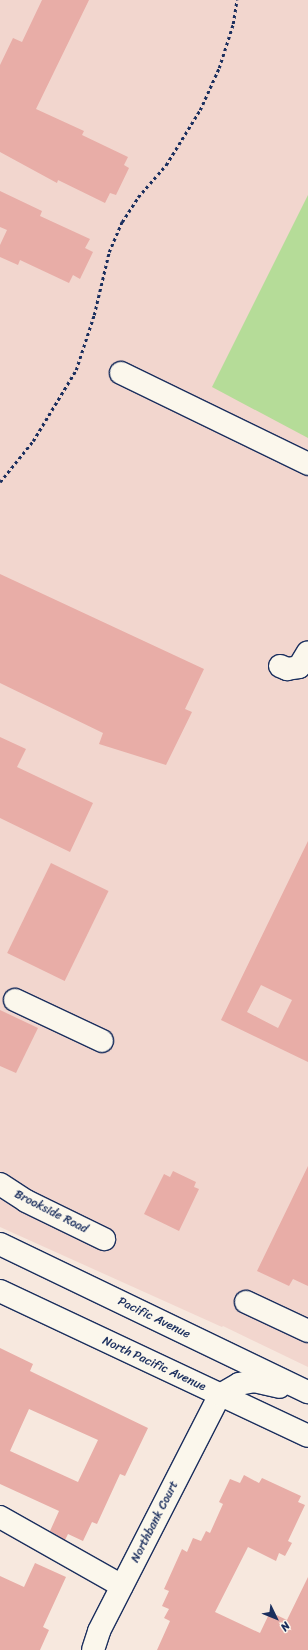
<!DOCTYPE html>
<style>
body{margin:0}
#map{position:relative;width:308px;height:1650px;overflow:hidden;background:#f7e8de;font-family:Sriracha,sans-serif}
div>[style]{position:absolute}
.built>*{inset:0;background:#f2d6ce}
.green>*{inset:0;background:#b5dc98}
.building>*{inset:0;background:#e8ada7;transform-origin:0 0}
.path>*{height:2.5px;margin-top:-1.25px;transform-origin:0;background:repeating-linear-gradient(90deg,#1b2f5e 0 3px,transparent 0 6px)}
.roads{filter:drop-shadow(1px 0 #1b2f5e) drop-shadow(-1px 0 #1b2f5e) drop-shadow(0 1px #1b2f5e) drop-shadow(0 -1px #1b2f5e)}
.minor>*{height:22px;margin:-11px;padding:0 11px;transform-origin:11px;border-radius:11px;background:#fbf7ec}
.major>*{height:22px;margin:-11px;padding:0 11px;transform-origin:11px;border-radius:11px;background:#fbf7ec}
span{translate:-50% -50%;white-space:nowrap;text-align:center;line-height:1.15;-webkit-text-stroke:3.5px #fbf7ec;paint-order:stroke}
.street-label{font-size:12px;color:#1b2f5e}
.north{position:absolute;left:256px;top:1598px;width:40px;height:40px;-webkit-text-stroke:3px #fbf7ec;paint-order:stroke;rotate:133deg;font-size:11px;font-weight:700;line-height:16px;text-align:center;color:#1b2f5e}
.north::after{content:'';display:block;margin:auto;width:14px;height:18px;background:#1b2f5e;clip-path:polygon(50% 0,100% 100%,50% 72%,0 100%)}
</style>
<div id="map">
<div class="built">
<div style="clip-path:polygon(0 0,308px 0,308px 1367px,223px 1326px,222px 1327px,0 1227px)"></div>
</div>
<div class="green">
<div style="clip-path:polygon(308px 195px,308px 438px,212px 387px)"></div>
</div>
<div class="building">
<div style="clip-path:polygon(42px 0,89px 0,36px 109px,84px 131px,82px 135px,128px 157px,124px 165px,129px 168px,116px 195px,110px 193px,105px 203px,58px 180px,57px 183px,0 152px,0 65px,13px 38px,22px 42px)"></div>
<div style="clip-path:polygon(0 191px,42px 211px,40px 216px,90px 239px,85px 248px,93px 252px,80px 279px,73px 275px,69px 283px,20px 260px,18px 265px,0 257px,0 245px,7px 230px,0 227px)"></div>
<div style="clip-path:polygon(0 574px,204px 669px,185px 709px,192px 712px,166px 765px,99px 744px,103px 733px,0 683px)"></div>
<div style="clip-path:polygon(0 737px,26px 749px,17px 767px,93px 803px,70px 852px,0 818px)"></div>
<div style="clip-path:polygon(evenodd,308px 841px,308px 1062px,221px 1020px,308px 841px,261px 985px,292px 1000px,278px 1028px,247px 1012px,261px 985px)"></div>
<div style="left:51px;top:863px;width:64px;height:100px;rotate:26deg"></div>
<div style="clip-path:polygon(0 1010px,38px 1028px,16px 1073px,0 1066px)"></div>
<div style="clip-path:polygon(308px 1166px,308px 1286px,293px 1279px,289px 1286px,257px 1271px)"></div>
<div style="clip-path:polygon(173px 1171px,196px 1182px,194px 1187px,199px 1189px,179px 1231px,144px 1214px,164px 1174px,170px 1177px)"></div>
<div style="clip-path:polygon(evenodd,0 1348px,33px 1364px,30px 1371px,148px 1428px,125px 1476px,120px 1474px,97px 1524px,92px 1522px,83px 1541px,68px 1534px,65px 1540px,50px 1531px,59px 1511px,0 1484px,0 1348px,29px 1409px,98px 1440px,78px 1482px,10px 1451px,29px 1409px)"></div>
<div style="clip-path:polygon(244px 1475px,259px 1483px,262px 1478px,301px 1496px,298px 1502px,305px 1505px,288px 1541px,292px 1543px,285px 1556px,279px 1553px,276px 1561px,248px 1547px,215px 1612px,260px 1633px,270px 1612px,287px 1620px,308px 1577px,308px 1650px,157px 1650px,170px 1621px,164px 1618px,169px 1609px,162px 1606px,169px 1591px,164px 1589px,182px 1549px,187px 1552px,193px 1538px,201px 1541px,206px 1531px,210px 1533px,223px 1504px,219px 1502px,230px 1479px,240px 1483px)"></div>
<div style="clip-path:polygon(35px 1563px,66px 1577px,43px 1627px,49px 1630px,40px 1650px,0 1650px,0 1576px,24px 1587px)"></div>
</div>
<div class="path">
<div style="left:0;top:482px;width:53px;rotate:-51.2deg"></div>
<div style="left:33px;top:441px;width:83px;rotate:-58.8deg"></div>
<div style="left:76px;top:370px;width:58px;rotate:-71.9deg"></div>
<div style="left:94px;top:315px;width:65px;rotate:-76.6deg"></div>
<div style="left:109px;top:252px;width:33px;rotate:-67deg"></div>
<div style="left:122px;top:222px;width:30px;rotate:-57deg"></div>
<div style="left:138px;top:197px;width:43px;rotate:-48.8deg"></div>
<div style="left:166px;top:165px;width:65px;rotate:-58.3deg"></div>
<div style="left:200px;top:110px;width:46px;rotate:-65.7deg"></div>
<div style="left:219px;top:68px;width:46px;rotate:-72.3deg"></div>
<div style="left:233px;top:24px;width:24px;rotate:-81deg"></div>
</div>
<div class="roads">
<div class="minor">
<div style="left:121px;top:373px;width:208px;rotate:25.9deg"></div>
<div style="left:280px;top:666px;width:8px;rotate:23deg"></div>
<div style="left:287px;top:669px;width:12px;rotate:-9deg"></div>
<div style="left:299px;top:667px;width:17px;rotate:-59deg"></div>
<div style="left:15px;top:1000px;width:96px;rotate:25.2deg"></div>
<div style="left:0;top:1184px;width:31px;rotate:33deg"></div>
<div style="left:26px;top:1201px;width:87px;rotate:26deg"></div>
<div style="left:246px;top:1302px;width:68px;rotate:25.1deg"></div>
<div style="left:0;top:1517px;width:140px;rotate:29.5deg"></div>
<div style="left:93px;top:1650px;width:20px;rotate:-72deg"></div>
<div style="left:99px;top:1631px;width:265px;rotate:-62.9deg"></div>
</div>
<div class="major">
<div style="left:0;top:1244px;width:342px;rotate:25.7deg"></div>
<div style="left:0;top:1291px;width:340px;rotate:25.2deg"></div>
<div style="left:220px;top:1395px;width:22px;rotate:-30deg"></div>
<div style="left:239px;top:1384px;width:15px;rotate:-11deg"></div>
<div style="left:254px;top:1381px;width:26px;rotate:13deg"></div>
</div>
</div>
<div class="street-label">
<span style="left:51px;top:1212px;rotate:27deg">Brookside Road</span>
<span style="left:154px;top:1318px;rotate:26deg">Pacific Avenue</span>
<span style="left:154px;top:1364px;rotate:25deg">North Pacific Avenue</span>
<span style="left:155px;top:1522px;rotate:-63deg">Northbank Court</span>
</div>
<div class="north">N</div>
</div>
